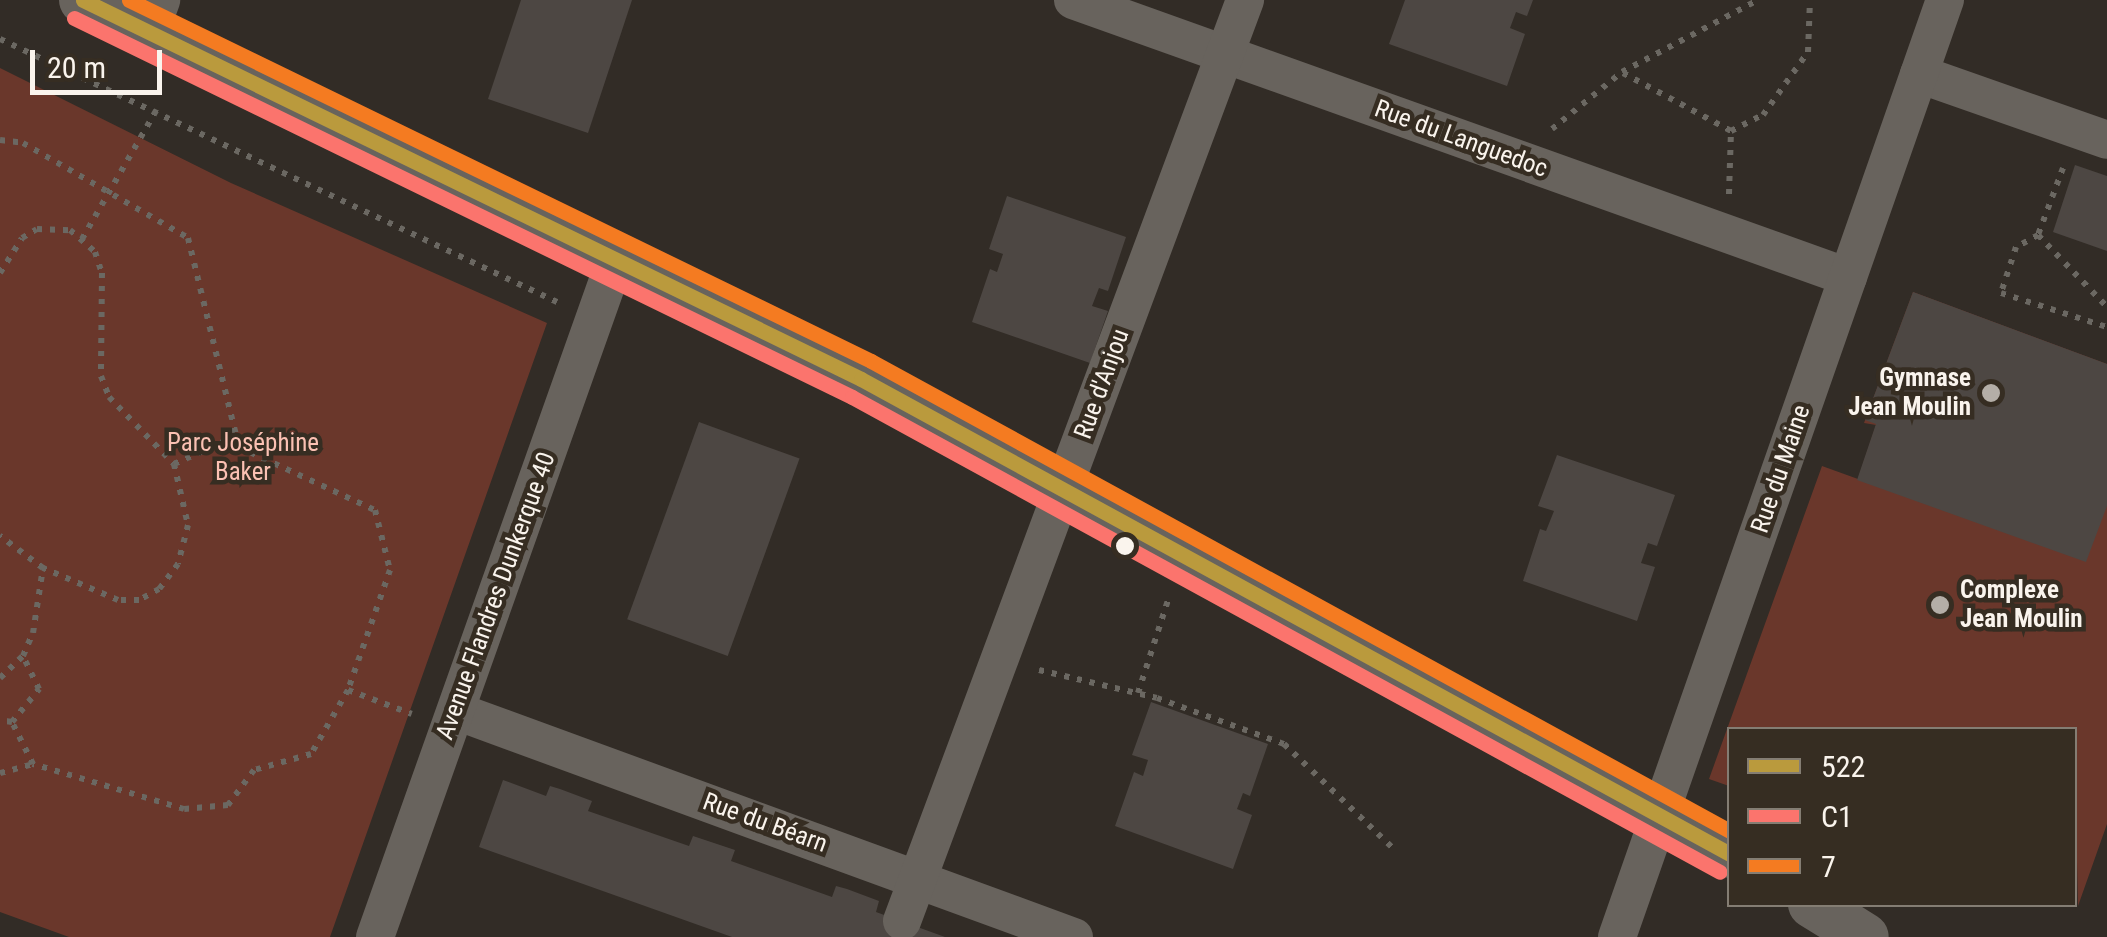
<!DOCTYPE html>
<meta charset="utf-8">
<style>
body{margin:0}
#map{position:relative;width:2107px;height:937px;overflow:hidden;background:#322c26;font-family:"Roboto Condensed",sans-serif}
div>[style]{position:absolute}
.green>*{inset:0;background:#6a372b}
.building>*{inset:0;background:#4d4743;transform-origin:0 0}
.path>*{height:6px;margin-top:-3px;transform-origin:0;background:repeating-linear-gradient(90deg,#6b6862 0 5px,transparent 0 13px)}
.minor>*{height:38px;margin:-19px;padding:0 19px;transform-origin:19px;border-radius:19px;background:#68635d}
.tertiary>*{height:48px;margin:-24px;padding:0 24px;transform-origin:24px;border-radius:24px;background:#68635d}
.bus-1>*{height:15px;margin:-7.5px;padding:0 7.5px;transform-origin:7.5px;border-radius:7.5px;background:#ba9a3d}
.bus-2>*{height:15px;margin:-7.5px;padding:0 7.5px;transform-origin:7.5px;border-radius:7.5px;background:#fb746d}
.bus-3>*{height:15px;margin:-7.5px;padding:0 7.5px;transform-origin:7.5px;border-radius:7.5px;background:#f47b21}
.dots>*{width:28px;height:28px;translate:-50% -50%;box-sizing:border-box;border:5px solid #362d22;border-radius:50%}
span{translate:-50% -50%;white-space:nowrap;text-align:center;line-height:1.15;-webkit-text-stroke:9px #362d22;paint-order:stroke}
.street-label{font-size:25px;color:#faf4ed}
.poi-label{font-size:25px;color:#faf4ed;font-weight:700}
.right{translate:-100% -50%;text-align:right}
.left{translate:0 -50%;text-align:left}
.park-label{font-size:25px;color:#fbc1b3}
.legend{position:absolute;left:1727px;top:727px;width:350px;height:180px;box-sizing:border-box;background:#362d22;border:2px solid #847d73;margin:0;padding:12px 18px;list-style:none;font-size:30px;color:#faf4ed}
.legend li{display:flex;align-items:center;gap:20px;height:50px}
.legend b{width:50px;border:2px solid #847d73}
.scale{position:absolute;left:30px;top:50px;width:132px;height:45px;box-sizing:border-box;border:5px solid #faf4ed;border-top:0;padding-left:12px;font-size:30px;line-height:35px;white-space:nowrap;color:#faf4ed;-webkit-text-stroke:8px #362d22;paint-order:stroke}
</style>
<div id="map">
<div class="green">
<div style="clip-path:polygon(0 68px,231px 183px,547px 323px,330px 937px,69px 937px,0 912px)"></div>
<div style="clip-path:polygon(1913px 292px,2107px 364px,2107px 824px,2078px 906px,2074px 730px,1730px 730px,1729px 786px,1709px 779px,1822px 466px,1858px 479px,1876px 425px,1864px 423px)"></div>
</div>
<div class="building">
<div style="clip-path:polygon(521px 0,632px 0,588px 133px,488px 99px)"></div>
<div style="clip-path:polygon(1405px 0,1533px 0,1527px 16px,1516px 12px,1510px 28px,1525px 34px,1507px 86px,1389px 44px)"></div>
<div style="clip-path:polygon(2075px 165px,2107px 176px,2107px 251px,2053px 232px)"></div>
<div style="clip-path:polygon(1007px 196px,1126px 237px,1108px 291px,1099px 288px,1092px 306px,1108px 311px,1090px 363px,972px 322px,990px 269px,997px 272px,1003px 254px,989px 249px)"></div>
<div style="clip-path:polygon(1913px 292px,2107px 364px,2107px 506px,2086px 562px,1857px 480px,1876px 424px,1865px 420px)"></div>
<div style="left:699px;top:422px;width:107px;height:210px;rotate:20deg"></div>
<div style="clip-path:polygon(1557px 455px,1675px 495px,1657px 546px,1648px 543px,1641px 563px,1655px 567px,1637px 621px,1523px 581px,1540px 529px,1546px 531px,1554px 511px,1538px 506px)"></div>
<div style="clip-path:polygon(1151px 702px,1268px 744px,1250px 796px,1243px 793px,1237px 809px,1252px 815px,1233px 869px,1115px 826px,1134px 772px,1143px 776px,1148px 760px,1132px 755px)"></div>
<div style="clip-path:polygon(503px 780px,546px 796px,550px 786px,560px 789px,592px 801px,588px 811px,689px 846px,693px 836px,735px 850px,731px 861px,832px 897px,836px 886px,847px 889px,879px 901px,876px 912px,945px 937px,732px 937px,479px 847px)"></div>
</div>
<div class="path">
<div style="left:0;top:39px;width:616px;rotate:25.28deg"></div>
<div style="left:1623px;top:73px;width:123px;rotate:28.2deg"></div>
<div style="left:1731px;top:131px;width:36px;rotate:-27deg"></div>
<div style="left:1763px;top:115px;width:77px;rotate:-54.5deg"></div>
<div style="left:1808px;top:52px;width:52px;rotate:-87.8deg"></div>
<div style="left:1552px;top:129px;width:90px;rotate:-39.2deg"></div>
<div style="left:1622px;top:72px;width:154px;rotate:-27.9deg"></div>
<div style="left:0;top:140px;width:23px;rotate:7deg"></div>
<div style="left:23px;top:143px;width:190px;rotate:29.9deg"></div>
<div style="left:188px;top:238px;width:215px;rotate:76.3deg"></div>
<div style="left:239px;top:447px;width:150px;rotate:24.9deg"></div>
<div style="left:375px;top:510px;width:62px;rotate:76deg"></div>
<div style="left:390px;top:570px;width:127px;rotate:109.3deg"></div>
<div style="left:348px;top:690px;width:74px;rotate:120deg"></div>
<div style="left:311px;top:754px;width:59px;rotate:164.3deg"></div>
<div style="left:254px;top:770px;width:44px;rotate:126.6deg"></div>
<div style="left:228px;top:805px;width:44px;rotate:174.8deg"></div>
<div style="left:184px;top:809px;width:158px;rotate:-163.4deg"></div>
<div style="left:33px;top:764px;width:47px;rotate:-116.6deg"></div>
<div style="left:12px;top:722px;width:12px;rotate:-171deg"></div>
<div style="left:2063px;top:168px;width:72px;rotate:110.5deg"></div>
<div style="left:2038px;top:235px;width:100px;rotate:46.2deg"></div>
<div style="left:1729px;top:194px;width:63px;rotate:-88.2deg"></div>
<div style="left:2038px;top:235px;width:25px;rotate:151deg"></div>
<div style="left:2016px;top:247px;width:48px;rotate:108.1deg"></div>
<div style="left:2001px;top:293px;width:111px;rotate:17.8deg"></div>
<div style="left:82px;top:239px;width:150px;rotate:-60deg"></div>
<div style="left:0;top:273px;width:41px;rotate:-57.8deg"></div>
<div style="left:22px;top:238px;width:17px;rotate:-31deg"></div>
<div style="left:37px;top:229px;width:33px;rotate:2deg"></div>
<div style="left:70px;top:230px;width:33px;rotate:41deg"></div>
<div style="left:95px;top:252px;width:22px;rotate:72deg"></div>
<div style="left:102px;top:273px;width:103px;rotate:90.6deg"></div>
<div style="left:101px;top:376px;width:22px;rotate:69deg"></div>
<div style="left:109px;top:397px;width:93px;rotate:45.9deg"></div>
<div style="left:174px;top:464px;width:63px;rotate:77.1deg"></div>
<div style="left:188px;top:525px;width:40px;rotate:104.4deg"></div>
<div style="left:178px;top:564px;width:31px;rotate:127deg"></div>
<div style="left:159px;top:589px;width:23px;rotate:151deg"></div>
<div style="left:139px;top:600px;width:21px;rotate:180deg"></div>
<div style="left:118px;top:600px;width:82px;rotate:-156.9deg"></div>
<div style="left:43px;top:568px;width:54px;rotate:-143.3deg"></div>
<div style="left:174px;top:464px;width:68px;rotate:-24.3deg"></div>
<div style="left:1039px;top:670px;width:121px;rotate:13.3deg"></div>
<div style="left:1157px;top:698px;width:135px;rotate:19.9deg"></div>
<div style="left:1284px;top:744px;width:155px;rotate:43.7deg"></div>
<div style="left:0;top:678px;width:32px;rotate:-44deg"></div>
<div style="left:23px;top:656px;width:25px;rotate:-67deg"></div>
<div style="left:33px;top:633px;width:66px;rotate:-81.3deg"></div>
<div style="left:348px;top:690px;width:68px;rotate:20.6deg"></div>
<div style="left:1138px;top:693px;width:101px;rotate:-72.1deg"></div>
<div style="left:12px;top:722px;width:43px;rotate:-50.7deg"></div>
<div style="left:39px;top:689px;width:37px;rotate:-116deg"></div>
<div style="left:0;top:773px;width:34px;rotate:-15deg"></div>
</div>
<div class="minor">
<div style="left:1073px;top:0;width:823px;rotate:19.67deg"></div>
<div style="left:150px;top:31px;width:33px;rotate:-70deg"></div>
<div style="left:1919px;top:74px;width:199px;rotate:19.3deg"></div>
<div style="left:456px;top:711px;width:658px;rotate:20.09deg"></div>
<div style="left:902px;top:921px;width:983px;rotate:-69.57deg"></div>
<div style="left:375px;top:937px;width:724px;rotate:-70.46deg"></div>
<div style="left:1617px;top:937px;width:993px;rotate:-70.71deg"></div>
</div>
<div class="tertiary">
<div style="left:83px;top:0;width:865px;rotate:25.97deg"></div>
<div style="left:861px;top:379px;width:990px;rotate:28.66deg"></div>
<div style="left:1812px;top:904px;width:62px;rotate:31.9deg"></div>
</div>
<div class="bus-1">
<div style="left:83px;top:0;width:865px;rotate:25.97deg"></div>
<div style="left:861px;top:379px;width:990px;rotate:28.66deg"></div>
</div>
<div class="bus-2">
<div style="left:74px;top:18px;width:865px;rotate:25.97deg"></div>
<div style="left:852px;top:397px;width:989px;rotate:28.69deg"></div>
</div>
<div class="bus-3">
<div style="left:129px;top:0;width:825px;rotate:25.94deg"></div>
<div style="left:871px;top:361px;width:979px;rotate:28.69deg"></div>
</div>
<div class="dots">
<div style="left:1991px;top:393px;background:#b4aea7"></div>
<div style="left:1125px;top:546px;background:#faf4ed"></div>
<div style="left:1940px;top:605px;background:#b4aea7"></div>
</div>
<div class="street-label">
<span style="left:1461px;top:139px;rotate:20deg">Rue du Languedoc</span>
<span style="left:1102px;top:384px;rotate:-70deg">Rue d'Anjou</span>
<span style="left:1781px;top:469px;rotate:-71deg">Rue du Maine</span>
<span style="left:496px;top:596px;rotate:-70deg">Avenue Flandres Dunkerque 40</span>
<span style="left:765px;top:823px;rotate:20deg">Rue du Béarn</span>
</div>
<div class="poi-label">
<span class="right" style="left:1971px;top:393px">Gymnase<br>Jean Moulin</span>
<span class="left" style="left:1960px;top:605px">Complexe<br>Jean Moulin</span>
</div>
<div class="park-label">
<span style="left:243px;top:458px">Parc Joséphine<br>Baker</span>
</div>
<ul class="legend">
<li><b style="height:12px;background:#ba9a3d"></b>522</li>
<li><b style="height:12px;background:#fb746d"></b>C1</li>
<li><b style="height:12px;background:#f47b21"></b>7</li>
</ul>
<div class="scale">20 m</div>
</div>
